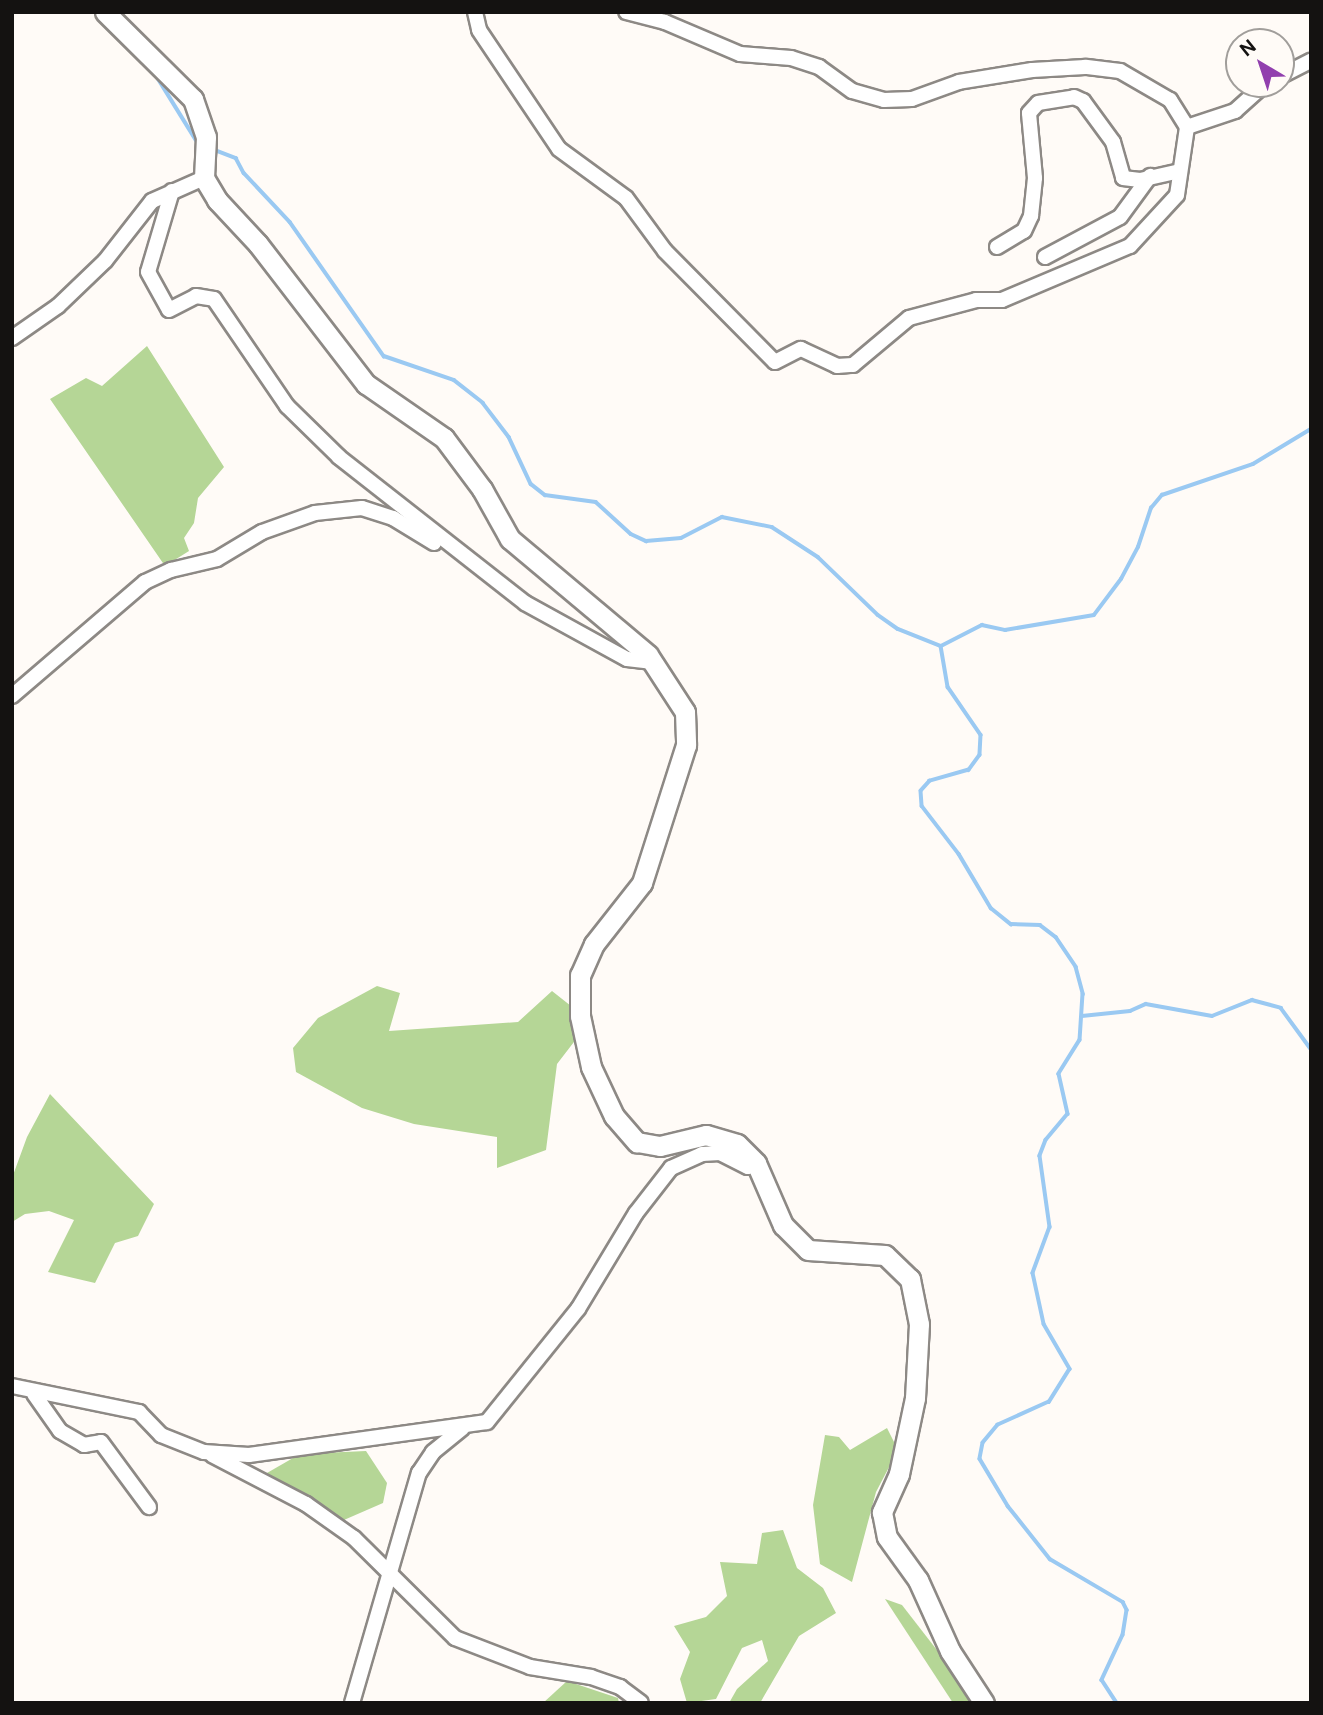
<!DOCTYPE html>
<style>
body{margin:0}
#map{position:relative;width:1323px;height:1715px;overflow:hidden;background:#fffbf7;font-family:"DM Sans",sans-serif}
div>[style]{position:absolute}
.green>*{inset:0;background:#b5d696}
.stream>*{height:3.5px;margin:-1.75px;padding:0 1.75px;transform-origin:1.75px;border-radius:1.75px;background:#9ac9f2}
.roads{filter:drop-shadow(2px 0 #8d8985) drop-shadow(-2px 0 #8d8985) drop-shadow(0 2px #8d8985) drop-shadow(0 -2px #8d8985)}
.street>*{height:14px;margin:-7px;padding:0 7px;transform-origin:7px;border-radius:7px;background:#fff}
.secondary>*{height:19px;margin:-9.5px;padding:0 9.5px;transform-origin:9.5px;border-radius:9.5px;background:#fff}
span{translate:-50% -50%;white-space:nowrap;text-align:center;line-height:1.15;-webkit-text-stroke:6px #fffbf7;paint-order:stroke}
.frame{position:absolute;inset:0;border:14px solid #141211;pointer-events:none}
.north{position:absolute;left:1225px;top:28px;width:70px;height:70px;box-sizing:border-box;background:#fffbf7;border:2px solid #a19e9b;border-radius:50%;rotate:321deg;font-size:19px;font-weight:700;line-height:28px;text-align:center;color:#141211}
.north::after{content:'';display:block;margin:auto;width:24px;height:32px;background:#913fae;clip-path:polygon(50% 0,100% 100%,50% 72%,0 100%)}
</style>
<div id="map">
<div class="green">
<div style="clip-path:polygon(147px 346px,224px 467px,198px 498px,194px 523px,184px 538px,189px 551px,165px 566px,50px 399px,86px 378px,102px 386px)"></div>
<div style="clip-path:polygon(377px 986px,400px 993px,389px 1031px,518px 1022px,552px 991px,571px 1006px,577px 1038px,557px 1064px,546px 1150px,497px 1168px,497px 1137px,414px 1124px,362px 1108px,296px 1072px,293px 1048px,318px 1018px)"></div>
<div style="clip-path:polygon(50px 1094px,154px 1204px,138px 1236px,115px 1243px,95px 1283px,48px 1272px,74px 1220px,49px 1211px,25px 1214px,12px 1222px,12px 1178px,27px 1137px)"></div>
<div style="clip-path:polygon(887px 1428px,898px 1450px,876px 1492px,852px 1582px,820px 1564px,813px 1505px,825px 1435px,839px 1437px,850px 1450px)"></div>
<div style="clip-path:polygon(366px 1451px,387px 1483px,383px 1503px,337px 1523px,260px 1477px,300px 1454px)"></div>
<div style="clip-path:polygon(783px 1530px,797px 1568px,823px 1588px,836px 1613px,799px 1636px,760px 1703px,729px 1703px,737px 1689px,768px 1661px,762px 1640px,742px 1648px,716px 1699px,687px 1703px,680px 1679px,690px 1652px,674px 1626px,706px 1617px,727px 1596px,720px 1562px,757px 1564px,762px 1533px)"></div>
<div style="clip-path:polygon(885px 1599px,902px 1605px,978px 1703px,953px 1703px)"></div>
<div style="clip-path:polygon(567px 1681px,618px 1698px,619px 1703px,543px 1703px)"></div>
</div>
<div class="stream">
<div style="left:156px;top:75px;width:80px;rotate:58.3deg"></div>
<div style="left:212px;top:149px;width:26px;rotate:21deg"></div>
<div style="left:236px;top:158px;width:17px;rotate:62deg"></div>
<div style="left:244px;top:173px;width:67px;rotate:46.8deg"></div>
<div style="left:290px;top:222px;width:164px;rotate:55deg"></div>
<div style="left:384px;top:356px;width:74px;rotate:18.9deg"></div>
<div style="left:454px;top:380px;width:37px;rotate:38deg"></div>
<div style="left:483px;top:403px;width:43px;rotate:52.6deg"></div>
<div style="left:509px;top:437px;width:52px;rotate:64.9deg"></div>
<div style="left:531px;top:484px;width:18px;rotate:38deg"></div>
<div style="left:545px;top:495px;width:51px;rotate:7.8deg"></div>
<div style="left:596px;top:502px;width:47px;rotate:42.4deg"></div>
<div style="left:631px;top:534px;width:17px;rotate:25deg"></div>
<div style="left:646px;top:541px;width:35px;rotate:-5deg"></div>
<div style="left:681px;top:538px;width:46px;rotate:-27.1deg"></div>
<div style="left:722px;top:517px;width:51px;rotate:11.3deg"></div>
<div style="left:772px;top:527px;width:55px;rotate:33.1deg"></div>
<div style="left:818px;top:557px;width:83px;rotate:44deg"></div>
<div style="left:878px;top:615px;width:24px;rotate:35deg"></div>
<div style="left:898px;top:629px;width:46px;rotate:21.6deg"></div>
<div style="left:941px;top:646px;width:46px;rotate:-27.1deg"></div>
<div style="left:982px;top:625px;width:24px;rotate:12deg"></div>
<div style="left:1005px;top:630px;width:90px;rotate:-9.6deg"></div>
<div style="left:1094px;top:615px;width:45px;rotate:-53.1deg"></div>
<div style="left:1121px;top:579px;width:36px;rotate:-62deg"></div>
<div style="left:1138px;top:547px;width:41px;rotate:-71.6deg"></div>
<div style="left:1151px;top:508px;width:17px;rotate:-50deg"></div>
<div style="left:1162px;top:495px;width:96px;rotate:-18.8deg"></div>
<div style="left:1253px;top:464px;width:68px;rotate:-31.1deg"></div>
<div style="left:941px;top:646px;width:42px;rotate:80.3deg"></div>
<div style="left:948px;top:687px;width:58px;rotate:55.5deg"></div>
<div style="left:981px;top:735px;width:20px;rotate:93deg"></div>
<div style="left:980px;top:755px;width:19px;rotate:126deg"></div>
<div style="left:969px;top:770px;width:41px;rotate:164.2deg"></div>
<div style="left:930px;top:781px;width:13px;rotate:132deg"></div>
<div style="left:921px;top:791px;width:15px;rotate:86deg"></div>
<div style="left:922px;top:806px;width:61px;rotate:52.4deg"></div>
<div style="left:959px;top:854px;width:63px;rotate:59.3deg"></div>
<div style="left:991px;top:908px;width:26px;rotate:39deg"></div>
<div style="left:1011px;top:924px;width:29px;rotate:2deg"></div>
<div style="left:1040px;top:925px;width:20px;rotate:37deg"></div>
<div style="left:1056px;top:937px;width:36px;rotate:56deg"></div>
<div style="left:1076px;top:967px;width:28px;rotate:75deg"></div>
<div style="left:1083px;top:994px;width:46px;rotate:93.7deg"></div>
<div style="left:1080px;top:1040px;width:40px;rotate:122deg"></div>
<div style="left:1059px;top:1074px;width:41px;rotate:77.3deg"></div>
<div style="left:1068px;top:1114px;width:34px;rotate:130deg"></div>
<div style="left:1046px;top:1140px;width:17px;rotate:111deg"></div>
<div style="left:1040px;top:1156px;width:72px;rotate:82deg"></div>
<div style="left:1050px;top:1227px;width:49px;rotate:110.3deg"></div>
<div style="left:1033px;top:1273px;width:52px;rotate:77.8deg"></div>
<div style="left:1044px;top:1324px;width:52px;rotate:60deg"></div>
<div style="left:1070px;top:1369px;width:39px;rotate:122deg"></div>
<div style="left:1049px;top:1402px;width:56px;rotate:155.7deg"></div>
<div style="left:998px;top:1425px;width:23px;rotate:130deg"></div>
<div style="left:983px;top:1443px;width:16px;rotate:101deg"></div>
<div style="left:980px;top:1459px;width:55px;rotate:59.2deg"></div>
<div style="left:1008px;top:1506px;width:68px;rotate:51.6deg"></div>
<div style="left:1050px;top:1559px;width:85px;rotate:30.5deg"></div>
<div style="left:1123px;top:1602px;width:9px;rotate:63deg"></div>
<div style="left:1127px;top:1610px;width:25px;rotate:99deg"></div>
<div style="left:1123px;top:1635px;width:50px;rotate:115deg"></div>
<div style="left:1102px;top:1680px;width:27px;rotate:57deg"></div>
<div style="left:1082px;top:1016px;width:48px;rotate:-5.9deg"></div>
<div style="left:1130px;top:1011px;width:17px;rotate:-24deg"></div>
<div style="left:1146px;top:1004px;width:67px;rotate:10.3deg"></div>
<div style="left:1212px;top:1016px;width:43px;rotate:-21.8deg"></div>
<div style="left:1252px;top:1000px;width:30px;rotate:15deg"></div>
<div style="left:1281px;top:1008px;width:51px;rotate:53.8deg"></div>
</div>
<div class="roads">
<div class="street">
<div style="left:475px;top:12px;width:18px;rotate:77deg"></div>
<div style="left:479px;top:30px;width:143px;rotate:56.1deg"></div>
<div style="left:559px;top:149px;width:83px;rotate:36.2deg"></div>
<div style="left:626px;top:198px;width:66px;rotate:53.7deg"></div>
<div style="left:665px;top:251px;width:156px;rotate:45.3deg"></div>
<div style="left:775px;top:362px;width:29px;rotate:-27deg"></div>
<div style="left:801px;top:349px;width:40px;rotate:25deg"></div>
<div style="left:837px;top:366px;width:16px;rotate:-4deg"></div>
<div style="left:853px;top:365px;width:73px;rotate:-40deg"></div>
<div style="left:909px;top:318px;width:69px;rotate:-15deg"></div>
<div style="left:976px;top:300px;width:26px"></div>
<div style="left:1002px;top:300px;width:139px;rotate:-22.9deg"></div>
<div style="left:1130px;top:246px;width:69px;rotate:-47.3deg"></div>
<div style="left:1177px;top:195px;width:69px;rotate:-81.6deg"></div>
<div style="left:1187px;top:127px;width:32px;rotate:-122deg"></div>
<div style="left:1170px;top:100px;width:58px;rotate:-149.9deg"></div>
<div style="left:1120px;top:71px;width:35px;rotate:-173deg"></div>
<div style="left:1085px;top:67px;width:53px;rotate:176.8deg"></div>
<div style="left:1032px;top:70px;width:74px;rotate:170.7deg"></div>
<div style="left:959px;top:82px;width:50px;rotate:160.1deg"></div>
<div style="left:912px;top:99px;width:28px;rotate:178deg"></div>
<div style="left:884px;top:100px;width:33px;rotate:-164deg"></div>
<div style="left:852px;top:91px;width:41px;rotate:-144deg"></div>
<div style="left:819px;top:67px;width:29px;rotate:-162deg"></div>
<div style="left:791px;top:58px;width:51px;rotate:-175.5deg"></div>
<div style="left:740px;top:54px;width:82px;rotate:-156.9deg"></div>
<div style="left:665px;top:22px;width:40px;rotate:-165.6deg"></div>
<div style="left:1281px;top:76px;width:34px;rotate:-27deg"></div>
<div style="left:1187px;top:127px;width:51px;rotate:-18.4deg"></div>
<div style="left:1235px;top:111px;width:40px;rotate:-42deg"></div>
<div style="left:172px;top:191px;width:84px;rotate:106.5deg"></div>
<div style="left:148px;top:272px;width:43px;rotate:61.1deg"></div>
<div style="left:169px;top:310px;width:30px;rotate:-27deg"></div>
<div style="left:196px;top:296px;width:18px;rotate:9deg"></div>
<div style="left:214px;top:299px;width:130px;rotate:55.7deg"></div>
<div style="left:287px;top:406px;width:73px;rotate:44.4deg"></div>
<div style="left:339px;top:457px;width:236px;rotate:38.1deg"></div>
<div style="left:525px;top:603px;width:116px;rotate:28.8deg"></div>
<div style="left:627px;top:659px;width:26px;rotate:7deg"></div>
<div style="left:997px;top:247px;width:31px;rotate:-31deg"></div>
<div style="left:1024px;top:231px;width:17px;rotate:-65deg"></div>
<div style="left:1031px;top:216px;width:38px;rotate:-84deg"></div>
<div style="left:1035px;top:178px;width:65px;rotate:-95.3deg"></div>
<div style="left:1029px;top:113px;width:13px;rotate:-48deg"></div>
<div style="left:1038px;top:103px;width:36px;rotate:-9deg"></div>
<div style="left:1074px;top:97px;width:10px;rotate:24deg"></div>
<div style="left:1083px;top:101px;width:51px;rotate:53.8deg"></div>
<div style="left:1113px;top:142px;width:37px;rotate:74deg"></div>
<div style="left:1123px;top:178px;width:17px;rotate:7deg"></div>
<div style="left:1140px;top:180px;width:41px;rotate:-12.7deg"></div>
<div style="left:1045px;top:257px;width:85px;rotate:-28.1deg"></div>
<div style="left:1120px;top:217px;width:51px;rotate:-53.8deg"></div>
<div style="left:12px;top:338px;width:56px;rotate:-34.8deg"></div>
<div style="left:58px;top:306px;width:65px;rotate:-43.8deg"></div>
<div style="left:105px;top:261px;width:76px;rotate:-51.9deg"></div>
<div style="left:152px;top:201px;width:57px;rotate:-23.9deg"></div>
<div style="left:12px;top:696px;width:175px;rotate:-40.6deg"></div>
<div style="left:145px;top:582px;width:29px;rotate:-25deg"></div>
<div style="left:171px;top:570px;width:47px;rotate:-13.4deg"></div>
<div style="left:217px;top:559px;width:52px;rotate:-31deg"></div>
<div style="left:262px;top:532px;width:56px;rotate:-19.7deg"></div>
<div style="left:315px;top:513px;width:47px;rotate:-6.1deg"></div>
<div style="left:362px;top:508px;width:33px;rotate:18deg"></div>
<div style="left:393px;top:518px;width:48px;rotate:31.4deg"></div>
<div style="left:12px;top:1386px;width:130px;rotate:11.6deg"></div>
<div style="left:139px;top:1412px;width:32px;rotate:46deg"></div>
<div style="left:161px;top:1435px;width:46px;rotate:21.6deg"></div>
<div style="left:204px;top:1452px;width:45px;rotate:3.8deg"></div>
<div style="left:249px;top:1455px;width:240px;rotate:-7.9deg"></div>
<div style="left:487px;top:1422px;width:145px;rotate:-51.2deg"></div>
<div style="left:578px;top:1309px;width:112px;rotate:-58.9deg"></div>
<div style="left:636px;top:1213px;width:57px;rotate:-52.1deg"></div>
<div style="left:671px;top:1168px;width:34px;rotate:-24deg"></div>
<div style="left:702px;top:1154px;width:18px;rotate:-3deg"></div>
<div style="left:720px;top:1153px;width:31px;rotate:27deg"></div>
<div style="left:748px;top:1167px;width:9px;rotate:-27deg"></div>
<div style="left:34px;top:1394px;width:45px;rotate:54.9deg"></div>
<div style="left:60px;top:1431px;width:28px;rotate:30deg"></div>
<div style="left:84px;top:1445px;width:17px;rotate:-10deg"></div>
<div style="left:101px;top:1442px;width:81px;rotate:53.6deg"></div>
<div style="left:212px;top:1455px;width:106px;rotate:27.5deg"></div>
<div style="left:306px;top:1504px;width:59px;rotate:35.3deg"></div>
<div style="left:354px;top:1538px;width:142px;rotate:44.7deg"></div>
<div style="left:455px;top:1638px;width:80px;rotate:21.1deg"></div>
<div style="left:530px;top:1667px;width:62px;rotate:9.3deg"></div>
<div style="left:591px;top:1677px;width:31px;rotate:19deg"></div>
<div style="left:620px;top:1687px;width:26px;rotate:37deg"></div>
<div style="left:352px;top:1703px;width:240px;rotate:-73.8deg"></div>
<div style="left:419px;top:1473px;width:25px;rotate:-56deg"></div>
<div style="left:433px;top:1452px;width:38px;rotate:-39deg"></div>
</div>
<div class="secondary">
<div style="left:105px;top:12px;width:124px;rotate:44.7deg"></div>
<div style="left:193px;top:99px;width:40px;rotate:71.1deg"></div>
<div style="left:206px;top:137px;width:41px;rotate:92.8deg"></div>
<div style="left:204px;top:178px;width:26px;rotate:59deg"></div>
<div style="left:217px;top:200px;width:60px;rotate:47deg"></div>
<div style="left:258px;top:244px;width:177px;rotate:52.4deg"></div>
<div style="left:366px;top:384px;width:95px;rotate:34.7deg"></div>
<div style="left:444px;top:438px;width:64px;rotate:53.3deg"></div>
<div style="left:482px;top:489px;width:57px;rotate:60.8deg"></div>
<div style="left:510px;top:539px;width:180px;rotate:40deg"></div>
<div style="left:648px;top:655px;width:68px;rotate:57deg"></div>
<div style="left:685px;top:712px;width:33px;rotate:88deg"></div>
<div style="left:686px;top:745px;width:145px;rotate:107.7deg"></div>
<div style="left:642px;top:883px;width:78px;rotate:128.2deg"></div>
<div style="left:594px;top:944px;width:34px;rotate:114deg"></div>
<div style="left:580px;top:975px;width:41px;rotate:90deg"></div>
<div style="left:580px;top:1016px;width:52px;rotate:77.8deg"></div>
<div style="left:591px;top:1067px;width:54px;rotate:64.9deg"></div>
<div style="left:614px;top:1116px;width:35px;rotate:49deg"></div>
<div style="left:637px;top:1142px;width:23px;rotate:10deg"></div>
<div style="left:660px;top:1146px;width:47px;rotate:-13.4deg"></div>
<div style="left:706px;top:1135px;width:32px;rotate:16deg"></div>
<div style="left:737px;top:1144px;width:27px;rotate:45deg"></div>
<div style="left:756px;top:1163px;width:68px;rotate:66.5deg"></div>
<div style="left:783px;top:1225px;width:35px;rotate:45deg"></div>
<div style="left:808px;top:1250px;width:77px;rotate:3.7deg"></div>
<div style="left:885px;top:1255px;width:35px;rotate:44deg"></div>
<div style="left:910px;top:1279px;width:46px;rotate:78.7deg"></div>
<div style="left:919px;top:1324px;width:74px;rotate:93.1deg"></div>
<div style="left:915px;top:1398px;width:78px;rotate:101.9deg"></div>
<div style="left:899px;top:1474px;width:42px;rotate:114.1deg"></div>
<div style="left:882px;top:1512px;width:25px;rotate:79deg"></div>
<div style="left:887px;top:1537px;width:53px;rotate:54.2deg"></div>
<div style="left:918px;top:1580px;width:78px;rotate:65.7deg"></div>
<div style="left:950px;top:1651px;width:62px;rotate:56.8deg"></div>
</div>
</div>
<div class="frame"></div>
<div class="north">N</div>
</div>
